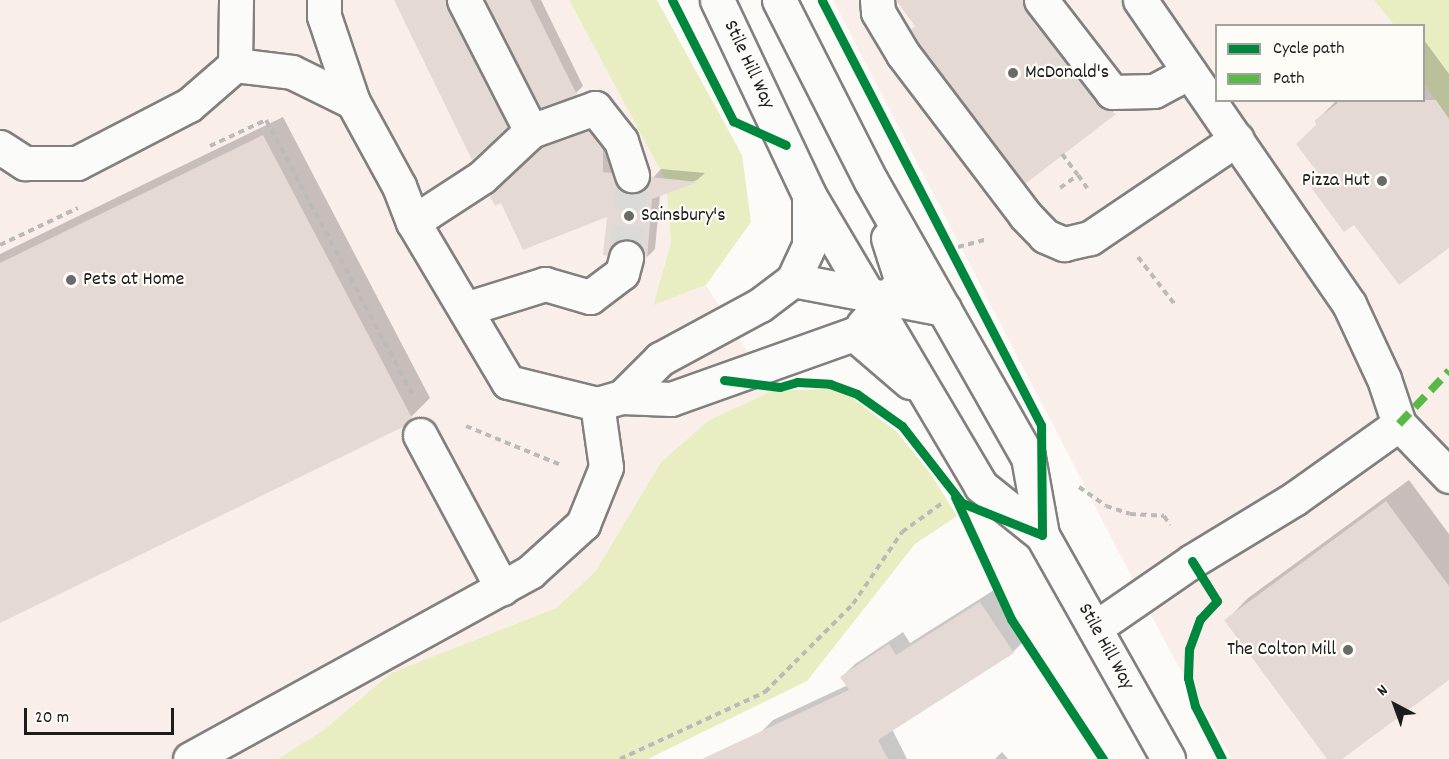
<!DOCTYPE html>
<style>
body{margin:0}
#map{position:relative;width:1449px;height:759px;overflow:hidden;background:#fcfbf8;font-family:Dekko,sans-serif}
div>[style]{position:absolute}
.built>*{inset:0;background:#f9eeea}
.green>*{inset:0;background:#e8eec2}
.shadow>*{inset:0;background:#0003}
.building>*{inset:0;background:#e5d9d6}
.minor-tunnel>*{height:33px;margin-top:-16.5px;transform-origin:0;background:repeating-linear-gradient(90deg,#dadad7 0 33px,transparent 0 49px)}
.path>*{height:4px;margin-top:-2px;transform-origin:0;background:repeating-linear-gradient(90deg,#bbbab8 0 6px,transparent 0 10.5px)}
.roads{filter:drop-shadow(2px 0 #81807f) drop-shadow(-2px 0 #81807f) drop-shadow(0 2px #81807f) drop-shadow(0 -2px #81807f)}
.minor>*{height:33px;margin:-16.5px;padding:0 16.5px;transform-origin:16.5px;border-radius:16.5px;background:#fbfbf9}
.quiet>*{height:8px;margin-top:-4px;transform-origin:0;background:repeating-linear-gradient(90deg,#58b947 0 15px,transparent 0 23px)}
.cycleway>*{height:9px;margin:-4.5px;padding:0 4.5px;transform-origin:4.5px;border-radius:4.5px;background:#00873e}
.dots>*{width:16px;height:16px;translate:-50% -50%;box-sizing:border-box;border:3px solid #fdfcf7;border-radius:50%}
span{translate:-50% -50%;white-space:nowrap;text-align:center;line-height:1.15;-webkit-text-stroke:4.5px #fdfcf7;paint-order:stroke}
.street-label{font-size:20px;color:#1c1c1c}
.poi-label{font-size:20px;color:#1c1c1c}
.left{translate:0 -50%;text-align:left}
.right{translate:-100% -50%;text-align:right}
.legend{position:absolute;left:1215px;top:24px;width:210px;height:78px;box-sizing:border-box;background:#fdfcf7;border:2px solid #a3a29f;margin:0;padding:8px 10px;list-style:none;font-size:18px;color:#1c1c1c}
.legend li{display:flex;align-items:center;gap:12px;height:30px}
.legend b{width:30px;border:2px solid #a3a29f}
.north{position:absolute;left:1365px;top:675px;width:60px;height:60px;-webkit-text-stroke:4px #fdfcf7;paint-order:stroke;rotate:319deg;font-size:16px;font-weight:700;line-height:24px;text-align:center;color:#1c1c1c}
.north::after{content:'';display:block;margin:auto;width:21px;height:27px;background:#1c1c1c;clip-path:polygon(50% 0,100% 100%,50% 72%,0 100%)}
.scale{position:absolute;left:24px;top:708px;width:150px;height:27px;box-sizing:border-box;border:3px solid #1c1c1c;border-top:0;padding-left:8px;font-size:18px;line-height:21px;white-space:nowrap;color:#1c1c1c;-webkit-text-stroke:4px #fdfcf7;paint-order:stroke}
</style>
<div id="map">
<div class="built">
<div style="clip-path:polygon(0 0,569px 0,666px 181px,671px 243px,653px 304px,706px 285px,772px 391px,709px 420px,661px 462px,595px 572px,556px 608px,391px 673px,325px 729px,278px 759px,0 759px)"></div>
<div style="clip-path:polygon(833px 0,1374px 0,1394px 25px,1216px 26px,1216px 100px,1424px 100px,1424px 84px,1449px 119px,1449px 759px,1232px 759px,1171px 653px)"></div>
</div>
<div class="green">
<div style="clip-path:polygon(569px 0,657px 0,742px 155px,751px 222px,706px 285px,653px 305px,671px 243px,666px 181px)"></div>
<div style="clip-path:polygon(1374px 0,1449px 0,1449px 119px,1424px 84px,1424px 26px,1394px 25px)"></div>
<div style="clip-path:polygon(839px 388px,896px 431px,930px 473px,957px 516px,915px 544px,807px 681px,648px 759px,278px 759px,325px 729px,391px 673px,556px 608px,595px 572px,661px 462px,709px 420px,772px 391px)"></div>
</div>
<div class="shadow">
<div style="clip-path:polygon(395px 0,454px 0,514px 118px,473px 158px)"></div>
<div style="clip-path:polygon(487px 0,541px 0,583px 86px,576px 93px)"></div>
<div style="clip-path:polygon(897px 0,1051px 0,1134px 95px,1025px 181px)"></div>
<div style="clip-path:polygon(1424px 40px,1449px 74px,1449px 246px,1354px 223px,1312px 186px,1322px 176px,1316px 121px,1335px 102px,1339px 100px,1336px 107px,1424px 100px)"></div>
<div style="clip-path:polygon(283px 117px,430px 398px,402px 426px,0 622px,0 254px)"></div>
<div style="clip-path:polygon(598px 122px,637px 185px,650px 181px,661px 169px,705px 173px,697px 180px,660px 195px,655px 249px,647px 257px,641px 244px,630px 238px,618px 242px,608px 215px,500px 186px,552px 139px)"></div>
<div style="clip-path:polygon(1409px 480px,1449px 534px,1449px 678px,1340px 759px,1328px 759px,1226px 621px,1248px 598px)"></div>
<div style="clip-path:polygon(994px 590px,1026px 639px,1013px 652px,892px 729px,907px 759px,766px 759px,760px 733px,773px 720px,848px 685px,842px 677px,855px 664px,903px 632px,910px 643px)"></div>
<div style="clip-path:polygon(1002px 752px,1008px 759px,995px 759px)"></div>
</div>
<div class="building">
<div style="clip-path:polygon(394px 0,445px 0,508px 127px,472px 160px)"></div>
<div style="clip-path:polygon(485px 0,530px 0,577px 95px,540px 108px)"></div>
<div style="clip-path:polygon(896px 0,1023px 0,1026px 11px,1097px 103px,1116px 114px,1025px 184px,919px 44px,911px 30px,915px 26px)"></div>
<div style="clip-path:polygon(1342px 100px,1436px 100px,1449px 119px,1449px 248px,1399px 285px,1354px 225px,1344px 232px,1310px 186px,1321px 177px,1296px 144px,1317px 124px,1314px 121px)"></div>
<div style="clip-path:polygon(589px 130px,603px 149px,603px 172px,612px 173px,619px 188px,628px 193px,645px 188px,650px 177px,698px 182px,652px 199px,647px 259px,640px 245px,630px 240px,621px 240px,607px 256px,603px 255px,607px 217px,523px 250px,501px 203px,495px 206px,489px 195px,541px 147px)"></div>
<div style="clip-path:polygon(263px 135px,412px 418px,403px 427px,0 623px,0 263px)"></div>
<div style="clip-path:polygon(1386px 501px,1449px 586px,1449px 680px,1342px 759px,1327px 759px,1224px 620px)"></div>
<div style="clip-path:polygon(980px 602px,1014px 653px,878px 740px,888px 759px,702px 759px,849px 690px,840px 677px,865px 660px,889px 644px,896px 655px)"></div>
</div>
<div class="minor-tunnel">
<div style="left:626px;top:258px;width:83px;rotate:-85.9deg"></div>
</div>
<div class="path">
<div style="left:210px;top:146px;width:62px;rotate:-24.9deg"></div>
<div style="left:266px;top:120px;width:312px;rotate:61.9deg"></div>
<div style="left:1062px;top:154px;width:26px;rotate:53deg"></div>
<div style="left:1060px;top:188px;width:22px;rotate:-36deg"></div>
<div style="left:1078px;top:175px;width:16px;rotate:55deg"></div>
<div style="left:0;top:245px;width:86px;rotate:-25.4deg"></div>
<div style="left:958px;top:247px;width:31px;rotate:-15deg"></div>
<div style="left:1138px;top:257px;width:62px;rotate:52.2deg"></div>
<div style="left:466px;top:426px;width:103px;rotate:22.3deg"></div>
<div style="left:1079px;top:487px;width:33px;rotate:35deg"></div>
<div style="left:1106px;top:506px;width:25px;rotate:18deg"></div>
<div style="left:1130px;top:514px;width:34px;rotate:3deg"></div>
<div style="left:1164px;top:516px;width:11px;rotate:56deg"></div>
<div style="left:620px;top:759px;width:160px;rotate:-24.8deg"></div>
<div style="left:765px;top:692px;width:124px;rotate:-45deg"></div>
<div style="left:853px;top:604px;width:87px;rotate:-55.8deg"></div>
<div style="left:902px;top:532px;width:48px;rotate:-35.7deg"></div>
</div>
<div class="roads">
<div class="minor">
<div style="left:324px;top:0;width:16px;rotate:90deg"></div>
<div style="left:324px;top:16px;width:91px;rotate:71.4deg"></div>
<div style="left:353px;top:102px;width:96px;rotate:61.3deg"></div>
<div style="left:399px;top:186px;width:39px;rotate:69deg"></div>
<div style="left:413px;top:222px;width:186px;rotate:59.3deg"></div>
<div style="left:508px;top:382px;width:92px;rotate:13.9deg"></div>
<div style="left:717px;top:0;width:216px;rotate:64.7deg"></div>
<div style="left:809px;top:195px;width:338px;rotate:59.4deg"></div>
<div style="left:981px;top:486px;width:78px;rotate:38.8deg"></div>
<div style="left:779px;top:0;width:203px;rotate:63.1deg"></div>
<div style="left:871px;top:181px;width:318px;rotate:60.4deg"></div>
<div style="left:1028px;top:457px;width:79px;rotate:79.8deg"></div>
<div style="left:1042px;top:535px;width:257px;rotate:60.6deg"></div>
<div style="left:877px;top:0;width:12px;rotate:85deg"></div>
<div style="left:878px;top:12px;width:49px;rotate:59.2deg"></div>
<div style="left:903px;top:54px;width:202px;rotate:52.8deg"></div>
<div style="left:1025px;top:215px;width:29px;rotate:46deg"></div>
<div style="left:1045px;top:236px;width:21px;rotate:23deg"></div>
<div style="left:1064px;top:244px;width:27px;rotate:-13deg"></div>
<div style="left:1090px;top:238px;width:177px;rotate:-34deg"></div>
<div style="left:1041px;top:0;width:116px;rotate:52.3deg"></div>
<div style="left:1112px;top:92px;width:42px;rotate:-1.4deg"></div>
<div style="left:1154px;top:91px;width:40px;rotate:-28deg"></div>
<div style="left:235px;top:65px;width:57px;rotate:7deg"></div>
<div style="left:292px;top:72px;width:68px;rotate:26.2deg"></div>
<div style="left:531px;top:131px;width:68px;rotate:-19.8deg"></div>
<div style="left:595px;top:108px;width:42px;rotate:51.8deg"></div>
<div style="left:621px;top:141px;width:36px;rotate:72deg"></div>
<div style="left:0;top:147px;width:30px;rotate:33deg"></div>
<div style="left:25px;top:163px;width:52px"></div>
<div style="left:77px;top:163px;width:126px;rotate:-27.4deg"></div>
<div style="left:189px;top:105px;width:61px;rotate:-41deg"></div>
<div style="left:235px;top:65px;width:65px;rotate:-89.1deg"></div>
<div style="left:413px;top:222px;width:82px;rotate:-33.1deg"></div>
<div style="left:482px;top:177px;width:67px;rotate:-43.2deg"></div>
<div style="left:531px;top:131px;width:147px;rotate:-117.1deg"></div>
<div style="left:793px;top:280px;width:154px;rotate:10.9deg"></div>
<div style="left:465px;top:309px;width:84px;rotate:-17.4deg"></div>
<div style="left:545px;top:284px;width:47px;rotate:16.1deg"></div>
<div style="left:590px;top:297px;width:40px;rotate:-37deg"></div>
<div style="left:622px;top:273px;width:16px;rotate:-75deg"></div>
<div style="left:863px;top:325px;width:58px;rotate:-47.8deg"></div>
<div style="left:902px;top:282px;width:46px;rotate:-107.7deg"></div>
<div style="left:622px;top:397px;width:54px;rotate:-45deg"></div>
<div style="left:660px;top:359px;width:114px;rotate:-28.4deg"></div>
<div style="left:760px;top:305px;width:41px;rotate:-37.1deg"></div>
<div style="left:793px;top:280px;width:38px;rotate:-65deg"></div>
<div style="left:809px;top:245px;width:48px;rotate:-90deg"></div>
<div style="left:597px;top:404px;width:26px;rotate:-16deg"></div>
<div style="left:622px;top:397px;width:49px;rotate:2.3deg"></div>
<div style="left:671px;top:399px;width:194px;rotate:-19.6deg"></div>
<div style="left:854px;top:334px;width:74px;rotate:40.6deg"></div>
<div style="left:1399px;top:424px;width:72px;rotate:46.1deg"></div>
<div style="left:420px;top:435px;width:174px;rotate:61.8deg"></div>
<div style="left:1095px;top:628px;width:118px;rotate:-34.6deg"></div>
<div style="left:1192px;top:561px;width:119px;rotate:-31.3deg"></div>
<div style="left:1294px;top:499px;width:129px;rotate:-35.5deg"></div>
<div style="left:1399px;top:424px;width:47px;rotate:-108.4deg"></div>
<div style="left:1384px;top:379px;width:83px;rotate:-115deg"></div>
<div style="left:1349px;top:304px;width:369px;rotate:-124.5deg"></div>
<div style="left:190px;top:759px;width:388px;rotate:-28.8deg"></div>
<div style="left:530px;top:572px;width:72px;rotate:-42.2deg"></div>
<div style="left:583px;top:524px;width:61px;rotate:-68deg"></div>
<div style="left:606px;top:467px;width:64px;rotate:-98.1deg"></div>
</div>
</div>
<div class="quiet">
<div style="left:1399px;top:424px;width:73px;rotate:-46.7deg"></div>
</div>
<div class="cycleway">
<div style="left:672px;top:0;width:136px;rotate:63.2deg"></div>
<div style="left:733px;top:121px;width:58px;rotate:24.4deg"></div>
<div style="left:724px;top:380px;width:56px;rotate:7.1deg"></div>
<div style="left:780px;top:387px;width:18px;rotate:-16deg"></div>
<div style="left:797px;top:382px;width:33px;rotate:3deg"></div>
<div style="left:830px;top:384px;width:29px;rotate:20deg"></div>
<div style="left:857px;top:394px;width:55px;rotate:35.4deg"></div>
<div style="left:902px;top:426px;width:98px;rotate:52.1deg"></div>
<div style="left:962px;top:503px;width:86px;rotate:21.8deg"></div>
<div style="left:1042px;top:535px;width:110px;rotate:-90.5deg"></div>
<div style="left:1041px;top:425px;width:478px;rotate:-117.3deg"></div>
<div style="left:955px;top:497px;width:134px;rotate:65.3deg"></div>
<div style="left:1011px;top:619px;width:168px;rotate:56.7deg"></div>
<div style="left:1192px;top:561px;width:47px;rotate:58deg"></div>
<div style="left:1217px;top:601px;width:25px;rotate:133deg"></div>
<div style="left:1200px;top:619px;width:32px;rotate:110deg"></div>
<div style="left:1189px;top:649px;width:29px;rotate:92deg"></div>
<div style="left:1188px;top:678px;width:29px;rotate:76deg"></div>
<div style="left:1195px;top:706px;width:59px;rotate:63deg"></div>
</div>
<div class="dots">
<div style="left:1013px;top:73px;background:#6a6a69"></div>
<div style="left:1382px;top:181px;background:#6a6a69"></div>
<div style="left:629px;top:216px;background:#6a6a69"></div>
<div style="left:71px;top:280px;background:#6a6a69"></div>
<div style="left:1348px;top:650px;background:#6a6a69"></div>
</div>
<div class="street-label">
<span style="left:748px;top:65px;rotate:65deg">Stile Hill Way</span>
<span style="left:1105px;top:647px;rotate:61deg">Stile Hill Way</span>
</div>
<div class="poi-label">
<span class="left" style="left:1025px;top:73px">McDonald's</span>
<span class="right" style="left:1370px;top:181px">Pizza Hut</span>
<span class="left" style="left:641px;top:216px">Sainsbury's</span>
<span class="left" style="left:83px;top:280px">Pets at Home</span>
<span class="right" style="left:1336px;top:650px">The Colton Mill</span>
</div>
<ul class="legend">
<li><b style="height:8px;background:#00873e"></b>Cycle path</li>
<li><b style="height:8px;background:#58b947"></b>Path</li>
</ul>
<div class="north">N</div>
<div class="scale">20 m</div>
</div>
